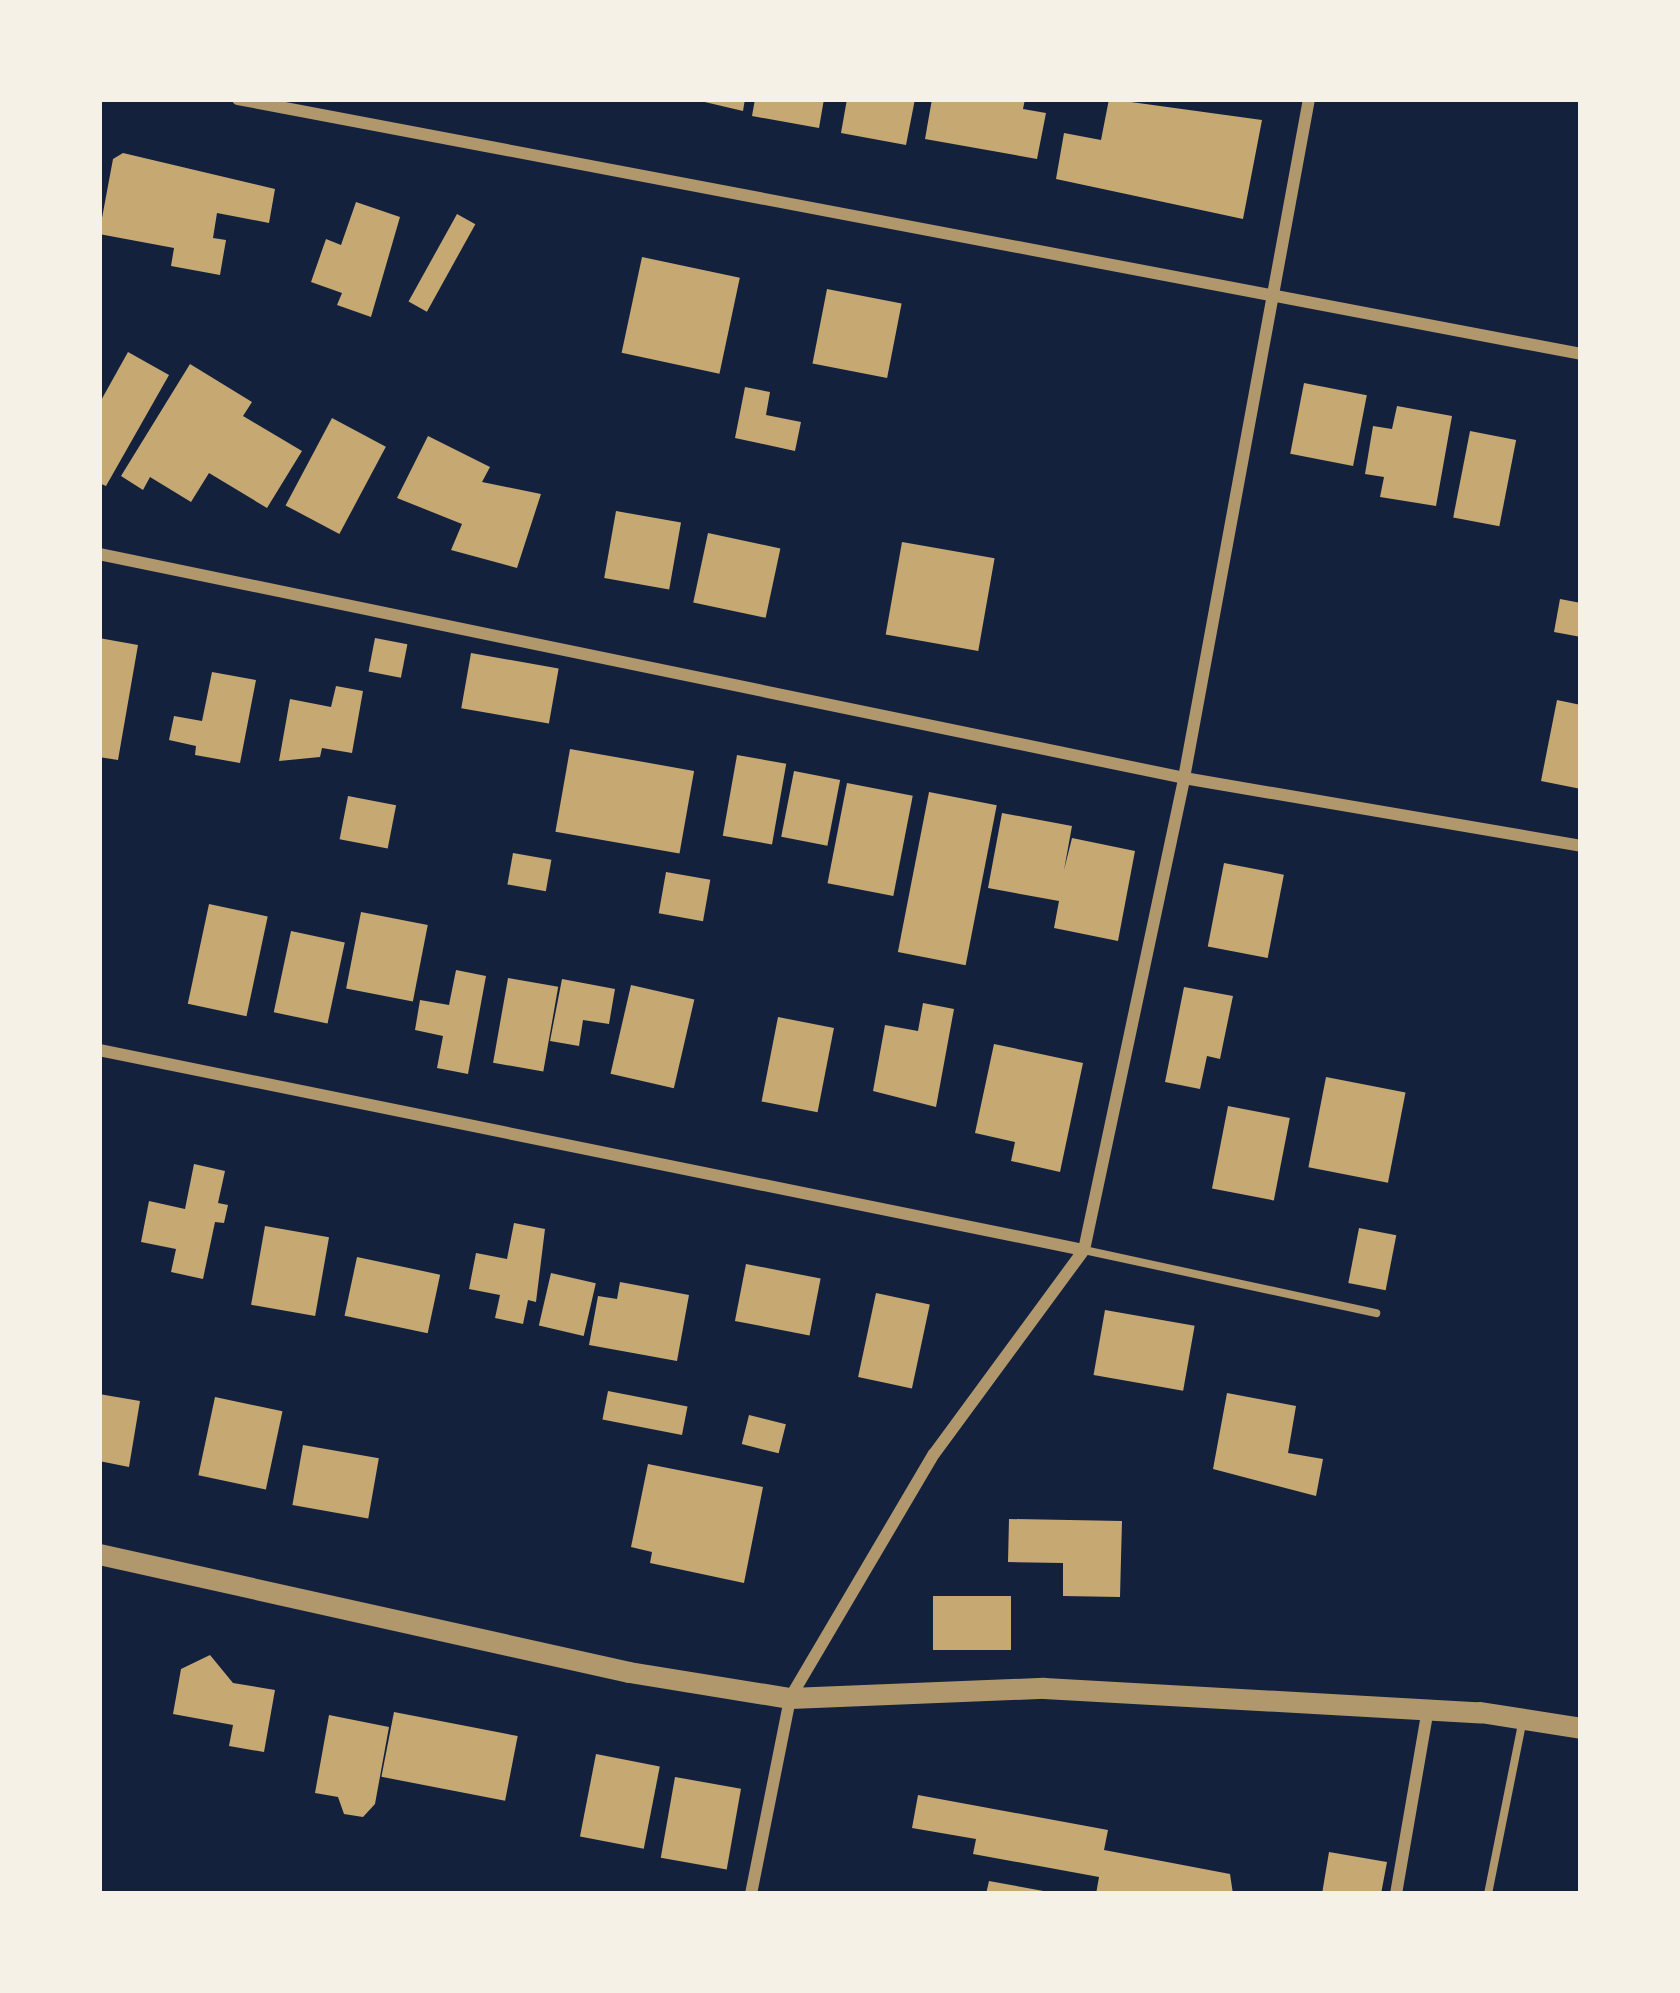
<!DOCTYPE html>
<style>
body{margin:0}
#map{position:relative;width:1680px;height:1993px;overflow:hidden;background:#14213d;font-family:"Asap Condensed",sans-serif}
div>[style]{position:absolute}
.building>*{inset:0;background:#c6a872;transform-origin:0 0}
.service>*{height:8px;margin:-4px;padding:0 4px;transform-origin:4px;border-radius:4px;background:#b1986c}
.minor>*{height:12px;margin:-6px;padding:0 6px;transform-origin:6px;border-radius:6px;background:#b1986c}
.tertiary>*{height:21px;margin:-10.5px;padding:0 10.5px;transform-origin:10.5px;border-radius:10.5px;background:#b1986c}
span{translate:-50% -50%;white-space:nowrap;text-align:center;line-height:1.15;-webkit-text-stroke:10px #f6f1e7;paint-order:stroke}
.frame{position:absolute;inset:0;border:102px solid #f6f1e7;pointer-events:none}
</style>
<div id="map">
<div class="building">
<div style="clip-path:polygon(692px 99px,745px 99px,743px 111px)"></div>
<div style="clip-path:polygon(755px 99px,824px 99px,819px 128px,752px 116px)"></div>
<div style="clip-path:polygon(847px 99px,915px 99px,906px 145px,841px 133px)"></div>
<div style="clip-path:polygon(932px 99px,1025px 99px,1023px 109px,1046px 113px,1037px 159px,925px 139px)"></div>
<div style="clip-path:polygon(1109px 99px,1262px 120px,1243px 219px,1056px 179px,1064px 133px,1101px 140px)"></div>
<div style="clip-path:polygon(123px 153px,275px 189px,269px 223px,217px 213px,213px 238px,226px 240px,220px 275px,171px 266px,174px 248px,99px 234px,113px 159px)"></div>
<div style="clip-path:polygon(356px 202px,400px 217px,371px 317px,337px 305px,342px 293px,311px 282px,326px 239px,341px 245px)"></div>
<div style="left:457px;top:214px;width:21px;height:100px;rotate:29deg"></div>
<div style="left:642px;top:257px;width:100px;height:98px;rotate:12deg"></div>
<div style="left:827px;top:289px;width:76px;height:76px;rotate:11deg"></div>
<div style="clip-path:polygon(128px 352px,169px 375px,106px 486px,99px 483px,99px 404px)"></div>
<div style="clip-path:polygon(190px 364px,252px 402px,243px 416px,302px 451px,267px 508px,209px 473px,191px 502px,150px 477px,143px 490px,121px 476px)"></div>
<div style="left:1304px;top:383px;width:64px;height:72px;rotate:11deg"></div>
<div style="clip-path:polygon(745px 387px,770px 392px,766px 415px,801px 422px,795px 451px,735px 438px)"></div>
<div style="clip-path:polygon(1397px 406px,1452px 416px,1436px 506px,1380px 497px,1384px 477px,1365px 474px,1373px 426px,1392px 429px)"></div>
<div style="left:332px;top:418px;width:61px;height:99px;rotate:28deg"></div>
<div style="left:1470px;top:431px;width:47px;height:88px;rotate:11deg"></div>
<div style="clip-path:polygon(428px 436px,490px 467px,482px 482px,541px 494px,517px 568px,451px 550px,462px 524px,397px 498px)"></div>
<div style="left:616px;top:511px;width:66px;height:68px;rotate:10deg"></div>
<div style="left:708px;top:533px;width:74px;height:71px;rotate:12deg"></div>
<div style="left:902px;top:542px;width:94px;height:94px;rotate:10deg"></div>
<div style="clip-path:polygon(1560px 599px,1581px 603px,1581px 637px,1554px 632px)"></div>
<div style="clip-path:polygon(99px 638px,138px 645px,118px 760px,99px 757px)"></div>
<div style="left:375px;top:638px;width:33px;height:34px;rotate:11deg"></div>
<div style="left:471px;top:653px;width:89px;height:56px;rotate:10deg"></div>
<div style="clip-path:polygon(212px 672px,256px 680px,240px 763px,195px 755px,196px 746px,169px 740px,174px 716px,202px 721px)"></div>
<div style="clip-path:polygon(336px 686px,363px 691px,352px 753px,322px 748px,320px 757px,279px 761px,290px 699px,331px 707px)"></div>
<div style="clip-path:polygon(1557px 700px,1581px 705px,1581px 789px,1541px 781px)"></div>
<div style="left:570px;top:749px;width:126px;height:84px;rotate:10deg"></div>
<div style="left:737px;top:755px;width:50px;height:82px;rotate:10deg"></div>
<div style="left:794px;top:771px;width:47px;height:67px;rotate:11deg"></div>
<div style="left:847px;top:783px;width:67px;height:102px;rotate:11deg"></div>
<div style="left:929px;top:792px;width:69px;height:163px;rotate:11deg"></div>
<div style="left:348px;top:796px;width:49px;height:44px;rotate:11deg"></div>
<div style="clip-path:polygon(1002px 813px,1072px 826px,1064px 870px,1072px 838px,1135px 851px,1118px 941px,1054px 928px,1059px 901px,988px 888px)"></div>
<div style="left:513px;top:853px;width:39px;height:32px;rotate:10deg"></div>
<div style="left:1224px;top:863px;width:61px;height:85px;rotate:11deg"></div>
<div style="left:666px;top:872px;width:45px;height:42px;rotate:10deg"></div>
<div style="left:209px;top:904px;width:60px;height:102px;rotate:12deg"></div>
<div style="left:361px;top:912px;width:68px;height:78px;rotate:11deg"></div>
<div style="left:291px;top:931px;width:55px;height:83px;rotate:12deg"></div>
<div style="clip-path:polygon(456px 970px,486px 976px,468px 1074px,437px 1068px,443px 1036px,415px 1030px,420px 1000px,449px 1005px)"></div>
<div style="left:508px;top:978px;width:51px;height:86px;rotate:10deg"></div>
<div style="clip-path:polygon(562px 979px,615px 989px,609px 1024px,583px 1020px,579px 1046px,550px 1041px)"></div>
<div style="left:631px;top:985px;width:65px;height:91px;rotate:13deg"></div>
<div style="clip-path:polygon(1184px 987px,1233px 996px,1220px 1059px,1207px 1056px,1200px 1089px,1165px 1082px)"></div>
<div style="clip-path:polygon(923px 1003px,954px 1009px,936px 1107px,873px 1091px,885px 1025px,918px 1031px)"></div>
<div style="left:778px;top:1017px;width:57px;height:86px;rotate:11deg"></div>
<div style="clip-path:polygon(994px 1044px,1083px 1063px,1060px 1172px,1011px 1161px,1015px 1142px,975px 1133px)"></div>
<div style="left:1326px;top:1077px;width:81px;height:92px;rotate:11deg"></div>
<div style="left:1228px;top:1106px;width:63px;height:84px;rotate:11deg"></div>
<div style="clip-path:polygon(194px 1164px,225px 1171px,218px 1203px,228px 1205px,224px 1223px,215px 1222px,203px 1279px,171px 1272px,176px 1249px,141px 1242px,149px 1201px,185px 1209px)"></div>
<div style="clip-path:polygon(514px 1223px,545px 1229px,536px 1302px,528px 1300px,523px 1324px,495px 1318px,500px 1295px,469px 1289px,476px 1253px,507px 1259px)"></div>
<div style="left:265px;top:1226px;width:65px;height:80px;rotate:10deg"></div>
<div style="left:1359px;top:1228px;width:38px;height:56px;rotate:11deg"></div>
<div style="left:357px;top:1257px;width:85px;height:60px;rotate:12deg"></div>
<div style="left:746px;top:1264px;width:76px;height:58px;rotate:11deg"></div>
<div style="left:551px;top:1273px;width:46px;height:54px;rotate:13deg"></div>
<div style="clip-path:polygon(620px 1282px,689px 1295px,677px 1361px,589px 1345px,598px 1296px,617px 1299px)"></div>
<div style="left:876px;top:1293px;width:55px;height:86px;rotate:12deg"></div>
<div style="left:1105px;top:1310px;width:91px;height:66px;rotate:10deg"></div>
<div style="left:608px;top:1391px;width:81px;height:29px;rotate:11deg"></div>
<div style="clip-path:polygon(1227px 1393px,1296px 1406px,1288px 1453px,1323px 1459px,1316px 1496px,1213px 1469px)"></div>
<div style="clip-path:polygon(99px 1394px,140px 1401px,129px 1467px,99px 1461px)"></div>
<div style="left:215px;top:1397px;width:69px;height:80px;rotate:12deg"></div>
<div style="left:749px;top:1415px;width:38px;height:30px;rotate:14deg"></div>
<div style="left:303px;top:1445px;width:77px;height:61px;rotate:10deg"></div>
<div style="clip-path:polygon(648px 1464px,763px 1487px,744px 1583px,650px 1563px,652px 1552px,631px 1547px)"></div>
<div style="clip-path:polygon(1009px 1519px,1122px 1521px,1120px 1597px,1063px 1596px,1063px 1563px,1008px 1562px)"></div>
<div style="left:1011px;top:1596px;width:54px;height:78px;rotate:90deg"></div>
<div style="clip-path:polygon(210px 1655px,233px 1683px,275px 1690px,264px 1752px,229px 1746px,233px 1725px,173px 1714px,181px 1669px)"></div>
<div style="left:394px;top:1712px;width:126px;height:66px;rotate:11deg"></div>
<div style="clip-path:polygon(329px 1715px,389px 1727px,375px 1804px,363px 1817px,344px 1814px,338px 1797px,315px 1793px)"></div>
<div style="left:596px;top:1754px;width:65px;height:84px;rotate:11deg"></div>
<div style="left:675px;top:1777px;width:67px;height:82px;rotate:10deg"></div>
<div style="clip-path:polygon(918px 1795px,1108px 1830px,1104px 1850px,1230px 1874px,1233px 1894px,1096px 1894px,1099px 1877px,973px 1854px,976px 1839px,912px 1828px)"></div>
<div style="clip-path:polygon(1329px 1852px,1387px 1862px,1381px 1894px,1322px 1894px)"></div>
<div style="clip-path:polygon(989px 1881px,1049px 1892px,1049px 1894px,986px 1894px)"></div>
</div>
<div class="service">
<div style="left:1084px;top:1250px;width:299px;rotate:12.2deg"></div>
<div style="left:1488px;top:1894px;width:178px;rotate:-78.7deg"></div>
</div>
<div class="minor">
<div style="left:238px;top:99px;width:1367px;rotate:10.75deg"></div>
<div style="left:99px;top:554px;width:1108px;rotate:11.66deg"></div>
<div style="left:1184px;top:778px;width:403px;rotate:9.7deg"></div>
<div style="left:99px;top:1050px;width:1005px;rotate:11.48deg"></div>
<div style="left:751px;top:1894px;width:200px;rotate:-78.7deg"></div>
<div style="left:790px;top:1698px;width:283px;rotate:-59.5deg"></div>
<div style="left:934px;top:1454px;width:253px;rotate:-53.7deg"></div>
<div style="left:1084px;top:1250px;width:482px;rotate:-78deg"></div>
<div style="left:1184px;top:778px;width:690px;rotate:-79.57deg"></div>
<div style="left:1396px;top:1894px;width:188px;rotate:-80.2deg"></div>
</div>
<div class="tertiary">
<div style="left:99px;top:1554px;width:543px;rotate:12.55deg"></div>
<div style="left:629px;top:1672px;width:163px;rotate:9.2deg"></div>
<div style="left:790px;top:1698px;width:254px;rotate:-2.3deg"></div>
<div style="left:1044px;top:1688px;width:437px;rotate:3.2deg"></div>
<div style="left:1480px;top:1712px;width:102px;rotate:9deg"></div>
</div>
<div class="frame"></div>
</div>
